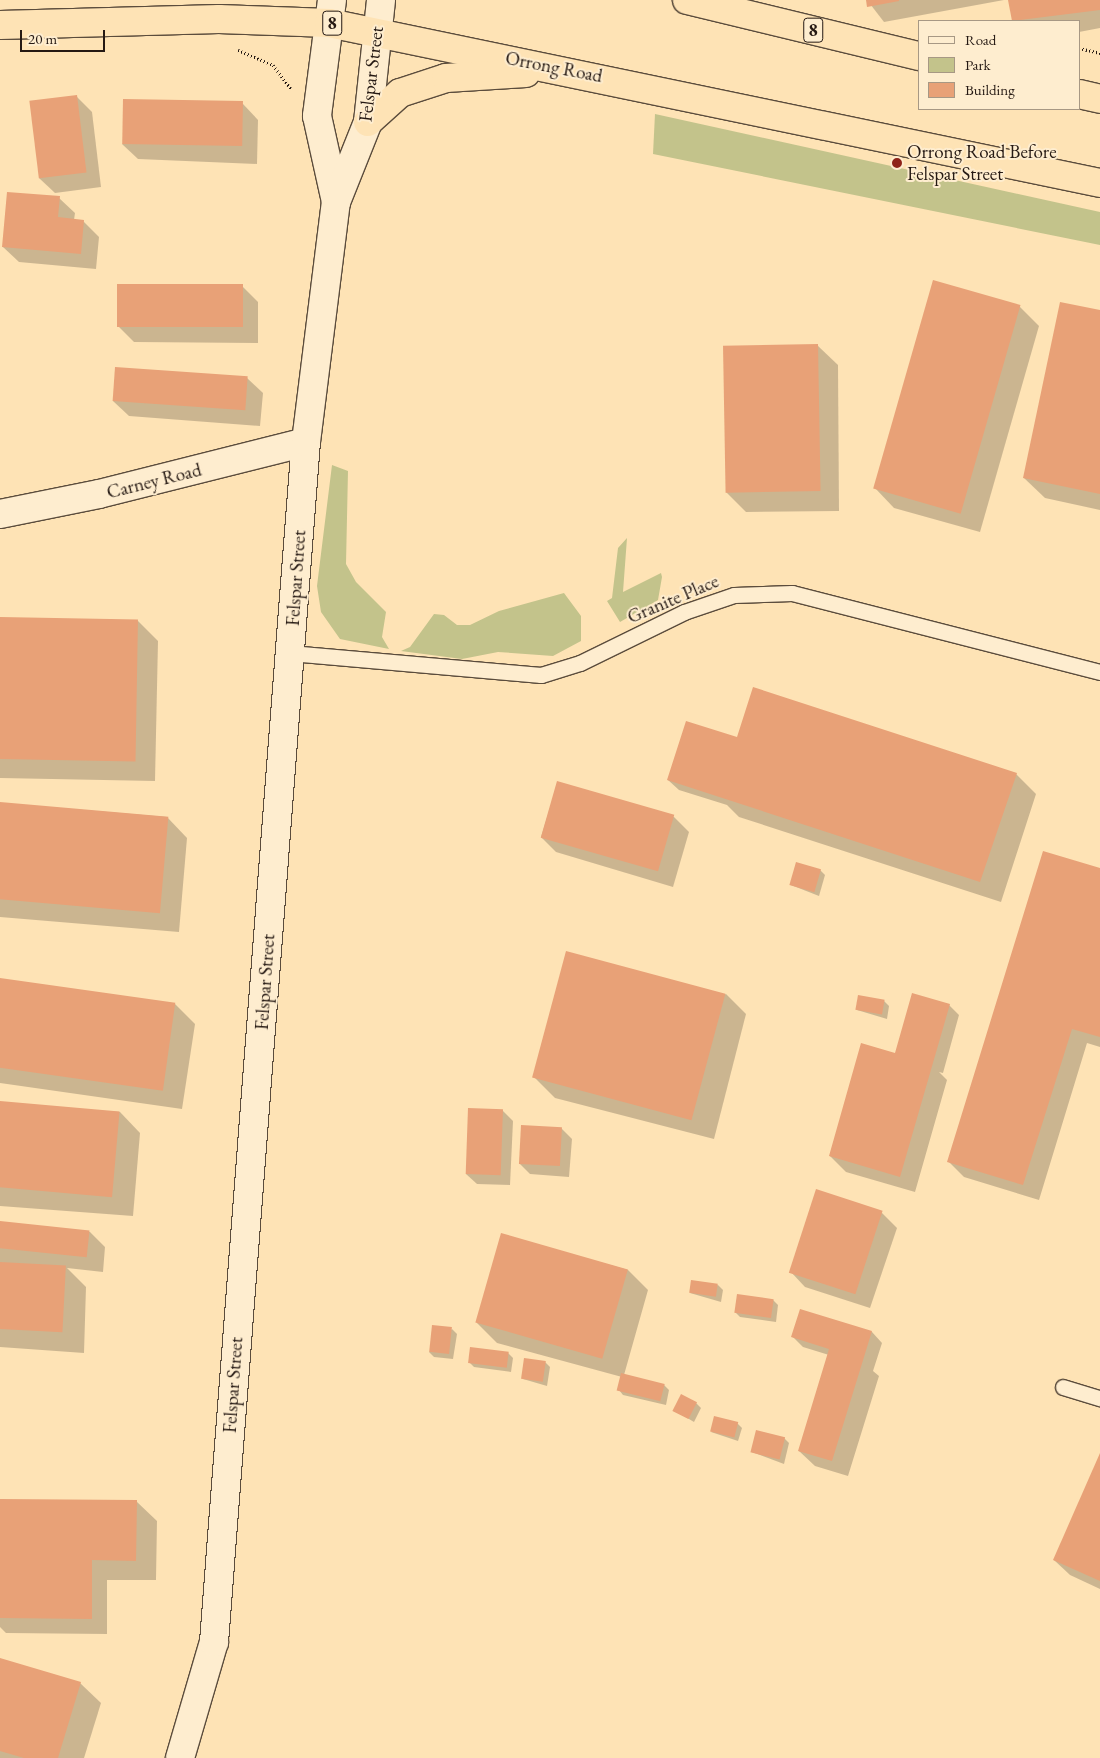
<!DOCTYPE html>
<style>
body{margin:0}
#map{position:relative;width:1100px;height:1758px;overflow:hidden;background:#fee3b5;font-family:"EB Garamond",serif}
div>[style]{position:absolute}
.green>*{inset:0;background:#c3c38b}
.shadow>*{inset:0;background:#0003}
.building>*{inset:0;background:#e8a177;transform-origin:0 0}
.path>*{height:3px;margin-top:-1.5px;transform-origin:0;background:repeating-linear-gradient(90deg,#251913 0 1px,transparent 0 3.5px)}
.roads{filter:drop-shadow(1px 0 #5b4c3c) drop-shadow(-1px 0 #5b4c3c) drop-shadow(0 1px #5b4c3c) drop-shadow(0 -1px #5b4c3c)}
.lane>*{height:15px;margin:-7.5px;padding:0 7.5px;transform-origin:7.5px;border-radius:7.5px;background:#feedcf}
.street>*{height:28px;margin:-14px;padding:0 14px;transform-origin:14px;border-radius:14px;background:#feedcf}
.secondary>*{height:28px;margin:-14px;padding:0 14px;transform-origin:14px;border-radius:14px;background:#feedcf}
.highway>*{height:28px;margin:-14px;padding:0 14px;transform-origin:14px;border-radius:14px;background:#fee3b5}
.dots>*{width:14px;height:14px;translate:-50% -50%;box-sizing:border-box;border:2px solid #feedcf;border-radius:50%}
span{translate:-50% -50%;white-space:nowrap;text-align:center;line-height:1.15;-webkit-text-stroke:4px #feedcf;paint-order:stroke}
.shield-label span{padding:1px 4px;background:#feedcf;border:1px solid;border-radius:4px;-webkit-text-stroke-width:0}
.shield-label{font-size:18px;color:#251913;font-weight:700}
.street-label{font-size:19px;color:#251913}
.poi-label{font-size:19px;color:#251913}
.left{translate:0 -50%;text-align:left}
.legend{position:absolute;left:918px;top:20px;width:162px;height:90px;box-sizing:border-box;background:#feedcf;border:1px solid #a79884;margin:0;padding:6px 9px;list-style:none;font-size:15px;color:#251913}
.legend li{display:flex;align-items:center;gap:10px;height:25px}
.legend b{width:25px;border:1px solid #a79884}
.scale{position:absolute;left:20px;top:30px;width:85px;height:22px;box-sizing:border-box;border:2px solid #251913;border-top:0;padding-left:6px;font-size:15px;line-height:18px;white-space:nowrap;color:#251913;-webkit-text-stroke:4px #feedcf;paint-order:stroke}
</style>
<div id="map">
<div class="green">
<div style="clip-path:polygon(655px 114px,1100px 212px,1100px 245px,653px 154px)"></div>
<div style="clip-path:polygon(332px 465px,348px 471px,346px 564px,356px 582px,386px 612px,382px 637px,389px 649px,340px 639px,321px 612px,317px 586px)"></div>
<div style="clip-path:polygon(627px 538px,623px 592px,661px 573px,662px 577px,658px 600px,620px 622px,607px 601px,612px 598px,618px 548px)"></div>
<div style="clip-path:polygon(564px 593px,581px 616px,581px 641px,553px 656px,498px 652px,462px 659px,401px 651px,410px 647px,434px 614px,444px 615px,457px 625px,470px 625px,499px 611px)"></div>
</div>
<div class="shadow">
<div style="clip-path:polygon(867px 0,1004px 0,884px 22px)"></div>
<div style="clip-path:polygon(1009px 0,1100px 0,1100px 28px,1079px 32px,1079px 21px,1013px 21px)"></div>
<div style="clip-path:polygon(76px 96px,92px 112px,101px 187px,55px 193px,39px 178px)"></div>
<div style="clip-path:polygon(243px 104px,258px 120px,257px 164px,138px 159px,122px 144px)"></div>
<div style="clip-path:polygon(59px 198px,75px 213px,74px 220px,83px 221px,99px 237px,96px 269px,19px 262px,3px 247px)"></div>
<div style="clip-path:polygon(243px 287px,258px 302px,258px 343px,134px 342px,118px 326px)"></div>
<div style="clip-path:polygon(1019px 306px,1039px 326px,980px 532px,894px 508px,874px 487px)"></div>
<div style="clip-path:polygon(1100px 312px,1100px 510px,1045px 498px,1024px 478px)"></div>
<div style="clip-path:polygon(817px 345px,838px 365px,839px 511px,746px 512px,726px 492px)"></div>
<div style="clip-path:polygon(247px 378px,263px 393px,260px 426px,129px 416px,113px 401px)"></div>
<div style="clip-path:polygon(0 618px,138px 621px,158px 641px,155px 781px,0 778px)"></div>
<div style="clip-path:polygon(737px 739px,1016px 774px,1036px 794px,1001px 902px,739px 817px,727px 805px,679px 790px,668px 780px)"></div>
<div style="clip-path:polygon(558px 782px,674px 817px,689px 832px,673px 887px,556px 852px,541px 837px)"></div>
<div style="clip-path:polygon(0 803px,167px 817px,187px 838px,179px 932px,0 917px)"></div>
<div style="clip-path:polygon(820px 870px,825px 875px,819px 896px,791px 885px)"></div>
<div style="clip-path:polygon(1100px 870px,1100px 1047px,1087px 1043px,1039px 1200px,964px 1177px,948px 1161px)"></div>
<div style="clip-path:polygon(0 979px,175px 1004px,195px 1024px,182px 1109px,0 1083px)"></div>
<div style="clip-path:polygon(726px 994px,746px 1014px,714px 1139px,555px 1098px,535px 1078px)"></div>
<div style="clip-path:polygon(884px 1001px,889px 1006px,887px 1019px,857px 1010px)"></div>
<div style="clip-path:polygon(949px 1005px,959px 1015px,943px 1073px,939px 1072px,947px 1080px,915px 1192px,846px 1172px,830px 1156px,895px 1054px)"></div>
<div style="clip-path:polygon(0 1103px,120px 1112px,140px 1133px,133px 1216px,0 1206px)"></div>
<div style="clip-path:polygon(502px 1110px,513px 1121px,510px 1185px,477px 1184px,466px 1174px)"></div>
<div style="clip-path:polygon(561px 1128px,572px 1139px,569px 1177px,530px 1174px,519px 1163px)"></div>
<div style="clip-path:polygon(881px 1212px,897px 1228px,870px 1308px,805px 1287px,790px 1271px)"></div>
<div style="clip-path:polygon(0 1223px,90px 1232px,105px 1247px,103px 1272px,67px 1268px,86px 1287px,84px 1353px,0 1347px)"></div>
<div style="clip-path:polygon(502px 1235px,628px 1270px,648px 1290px,624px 1375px,664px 1385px,669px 1390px,666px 1405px,623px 1395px,619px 1390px,622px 1377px,497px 1343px,477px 1323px)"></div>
<div style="clip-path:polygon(718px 1285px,723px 1290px,721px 1302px,690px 1293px)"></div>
<div style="clip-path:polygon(773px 1300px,778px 1305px,776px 1322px,740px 1317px,735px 1312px)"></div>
<div style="clip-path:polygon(801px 1311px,872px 1332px,882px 1343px,873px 1371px,879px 1376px,848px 1476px,815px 1466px,799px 1451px,829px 1355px,803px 1347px,793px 1337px)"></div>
<div style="clip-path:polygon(452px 1329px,457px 1334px,453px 1359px,434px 1357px,429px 1352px)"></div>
<div style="clip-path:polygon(508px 1353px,513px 1358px,511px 1372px,474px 1367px,469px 1362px)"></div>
<div style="clip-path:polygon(545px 1362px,550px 1367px,547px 1386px,523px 1379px)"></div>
<div style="clip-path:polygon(696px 1403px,701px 1408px,694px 1422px,674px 1410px)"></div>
<div style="clip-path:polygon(737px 1423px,742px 1428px,738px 1441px,711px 1432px)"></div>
<div style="clip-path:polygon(784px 1438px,789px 1443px,784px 1464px,752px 1452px)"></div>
<div style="clip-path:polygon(1100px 1456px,1100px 1589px,1070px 1575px,1054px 1560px)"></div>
<div style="clip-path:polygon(0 1501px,136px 1501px,157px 1521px,156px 1580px,107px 1580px,107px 1634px,6px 1633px,0 1627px)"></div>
<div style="clip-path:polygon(0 1659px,80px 1683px,101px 1703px,84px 1758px,0 1758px)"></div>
</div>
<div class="building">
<div style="clip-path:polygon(866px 0,899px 0,899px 1px,867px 7px)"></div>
<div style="clip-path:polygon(1008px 0,1100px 0,1100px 10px,1012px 21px)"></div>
<div style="left:77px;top:95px;width:78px;height:48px;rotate:83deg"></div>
<div style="left:123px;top:99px;width:120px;height:45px;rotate:1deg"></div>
<div style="clip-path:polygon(7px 192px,60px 196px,58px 217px,84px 220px,81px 254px,2px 247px)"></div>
<div style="left:933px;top:280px;width:91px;height:217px;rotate:16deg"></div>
<div style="left:117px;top:284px;width:126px;height:43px"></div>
<div style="clip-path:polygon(1060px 302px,1100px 310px,1100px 494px,1023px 478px)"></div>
<div style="left:818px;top:344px;width:147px;height:95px;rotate:89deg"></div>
<div style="left:115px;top:367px;width:133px;height:34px;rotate:4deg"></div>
<div style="left:0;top:617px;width:138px;height:142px;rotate:1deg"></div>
<div style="clip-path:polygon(753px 687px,1017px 773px,980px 882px,667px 780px,686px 721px,737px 737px)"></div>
<div style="left:557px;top:781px;width:122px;height:59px;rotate:16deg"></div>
<div style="left:0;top:802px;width:169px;height:97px;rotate:5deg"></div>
<div style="clip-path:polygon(1043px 851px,1100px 868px,1100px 1037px,1072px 1029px,1023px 1185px,947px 1162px)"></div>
<div style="left:796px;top:862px;width:26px;height:24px;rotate:16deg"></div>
<div style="left:566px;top:951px;width:165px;height:131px;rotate:15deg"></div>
<div style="left:0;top:978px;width:177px;height:89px;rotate:8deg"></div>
<div style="clip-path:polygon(912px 993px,950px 1004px,900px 1177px,829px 1156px,861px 1043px,895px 1053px)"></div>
<div style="left:858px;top:995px;width:27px;height:15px;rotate:10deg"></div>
<div style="left:0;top:1101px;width:120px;height:86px;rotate:5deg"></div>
<div style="left:468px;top:1108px;width:35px;height:66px;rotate:2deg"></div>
<div style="left:521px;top:1125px;width:41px;height:39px;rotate:3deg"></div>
<div style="left:816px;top:1189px;width:70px;height:88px;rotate:18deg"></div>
<div style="left:0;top:1221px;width:90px;height:27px;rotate:6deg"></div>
<div style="left:501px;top:1233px;width:132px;height:93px;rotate:16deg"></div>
<div style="left:0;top:1262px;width:66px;height:67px;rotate:3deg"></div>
<div style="left:691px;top:1280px;width:27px;height:13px;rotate:8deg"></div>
<div style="left:737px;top:1294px;width:37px;height:19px;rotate:8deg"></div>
<div style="clip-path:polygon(800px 1309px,872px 1331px,832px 1461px,798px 1451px,829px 1349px,791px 1337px)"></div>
<div style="left:432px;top:1325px;width:20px;height:27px;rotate:6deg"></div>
<div style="left:470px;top:1347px;width:39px;height:16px;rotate:7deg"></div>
<div style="left:524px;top:1358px;width:22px;height:21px;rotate:8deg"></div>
<div style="left:621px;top:1373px;width:45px;height:18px;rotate:14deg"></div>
<div style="left:681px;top:1394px;width:18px;height:19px;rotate:27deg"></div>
<div style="left:714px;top:1416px;width:25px;height:16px;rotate:14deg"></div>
<div style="left:756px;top:1430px;width:30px;height:23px;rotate:14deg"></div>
<div style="clip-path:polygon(1100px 1453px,1100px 1581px,1053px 1560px)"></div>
<div style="clip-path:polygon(0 1499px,137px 1500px,136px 1561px,92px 1560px,92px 1619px,0 1618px)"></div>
<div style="clip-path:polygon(0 1658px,81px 1682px,58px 1758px,24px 1758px,0 1751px)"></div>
</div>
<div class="path">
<div style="left:1079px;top:48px;width:22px;rotate:13deg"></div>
<div style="left:238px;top:50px;width:38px;rotate:23deg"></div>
<div style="left:273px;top:65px;width:30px;rotate:53deg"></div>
</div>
<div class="roads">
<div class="lane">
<div style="left:290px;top:653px;width:252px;rotate:5deg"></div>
<div style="left:541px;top:675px;width:41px;rotate:-17.1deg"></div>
<div style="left:580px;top:663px;width:116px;rotate:-26.1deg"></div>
<div style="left:684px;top:612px;width:53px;rotate:-18.8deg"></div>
<div style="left:734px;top:595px;width:58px;rotate:-2deg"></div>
<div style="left:792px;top:593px;width:318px;rotate:14.4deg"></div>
<div style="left:1063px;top:1387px;width:39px;rotate:17deg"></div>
</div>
<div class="street">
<div style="left:0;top:514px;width:101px;rotate:-11.4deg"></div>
<div style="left:99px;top:494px;width:213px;rotate:-14.1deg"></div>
</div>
<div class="secondary">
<div style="left:332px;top:0;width:117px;rotate:97.4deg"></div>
<div style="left:317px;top:116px;width:88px;rotate:77.5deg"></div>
<div style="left:180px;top:1758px;width:121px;rotate:-73.7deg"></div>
<div style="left:214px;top:1642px;width:1204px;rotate:-85.62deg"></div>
<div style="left:306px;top:442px;width:242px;rotate:-82.9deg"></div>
<div style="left:336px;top:202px;width:86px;rotate:-68.2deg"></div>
<div style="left:368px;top:122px;width:123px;rotate:-83.9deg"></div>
</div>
<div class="highway">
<div style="left:687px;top:0;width:239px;rotate:13.6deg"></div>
<div style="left:0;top:25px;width:219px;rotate:-1.6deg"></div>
<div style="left:219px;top:19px;width:110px;rotate:2.1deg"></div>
<div style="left:329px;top:23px;width:787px;rotate:11.72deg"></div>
<div style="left:1079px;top:94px;width:22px;rotate:13deg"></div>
<div style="left:368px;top:122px;width:43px;rotate:-42.2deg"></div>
<div style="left:400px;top:93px;width:48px;rotate:-18.1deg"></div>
<div style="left:446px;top:78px;width:80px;rotate:-3.6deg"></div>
</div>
</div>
<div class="dots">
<div style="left:897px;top:163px;background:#8f2418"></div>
</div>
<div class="shield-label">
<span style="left:332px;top:23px">8</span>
<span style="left:813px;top:30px">8</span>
</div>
<div class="street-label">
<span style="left:554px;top:67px;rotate:11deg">Orrong Road</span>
<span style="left:371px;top:74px;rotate:-83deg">Felspar Street</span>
<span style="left:154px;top:481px;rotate:-14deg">Carney Road</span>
<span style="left:296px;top:578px;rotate:-86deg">Felspar Street</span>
<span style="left:673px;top:599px;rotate:-23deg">Granite Place</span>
<span style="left:265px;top:982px;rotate:-86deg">Felspar Street</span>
<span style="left:233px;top:1385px;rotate:-86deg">Felspar Street</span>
</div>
<div class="poi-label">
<span class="left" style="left:907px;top:163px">Orrong Road Before<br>Felspar Street</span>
</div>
<ul class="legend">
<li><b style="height:6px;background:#feedcf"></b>Road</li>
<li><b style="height:14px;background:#c3c38b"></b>Park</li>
<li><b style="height:14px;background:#e8a177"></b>Building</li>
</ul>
<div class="scale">20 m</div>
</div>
